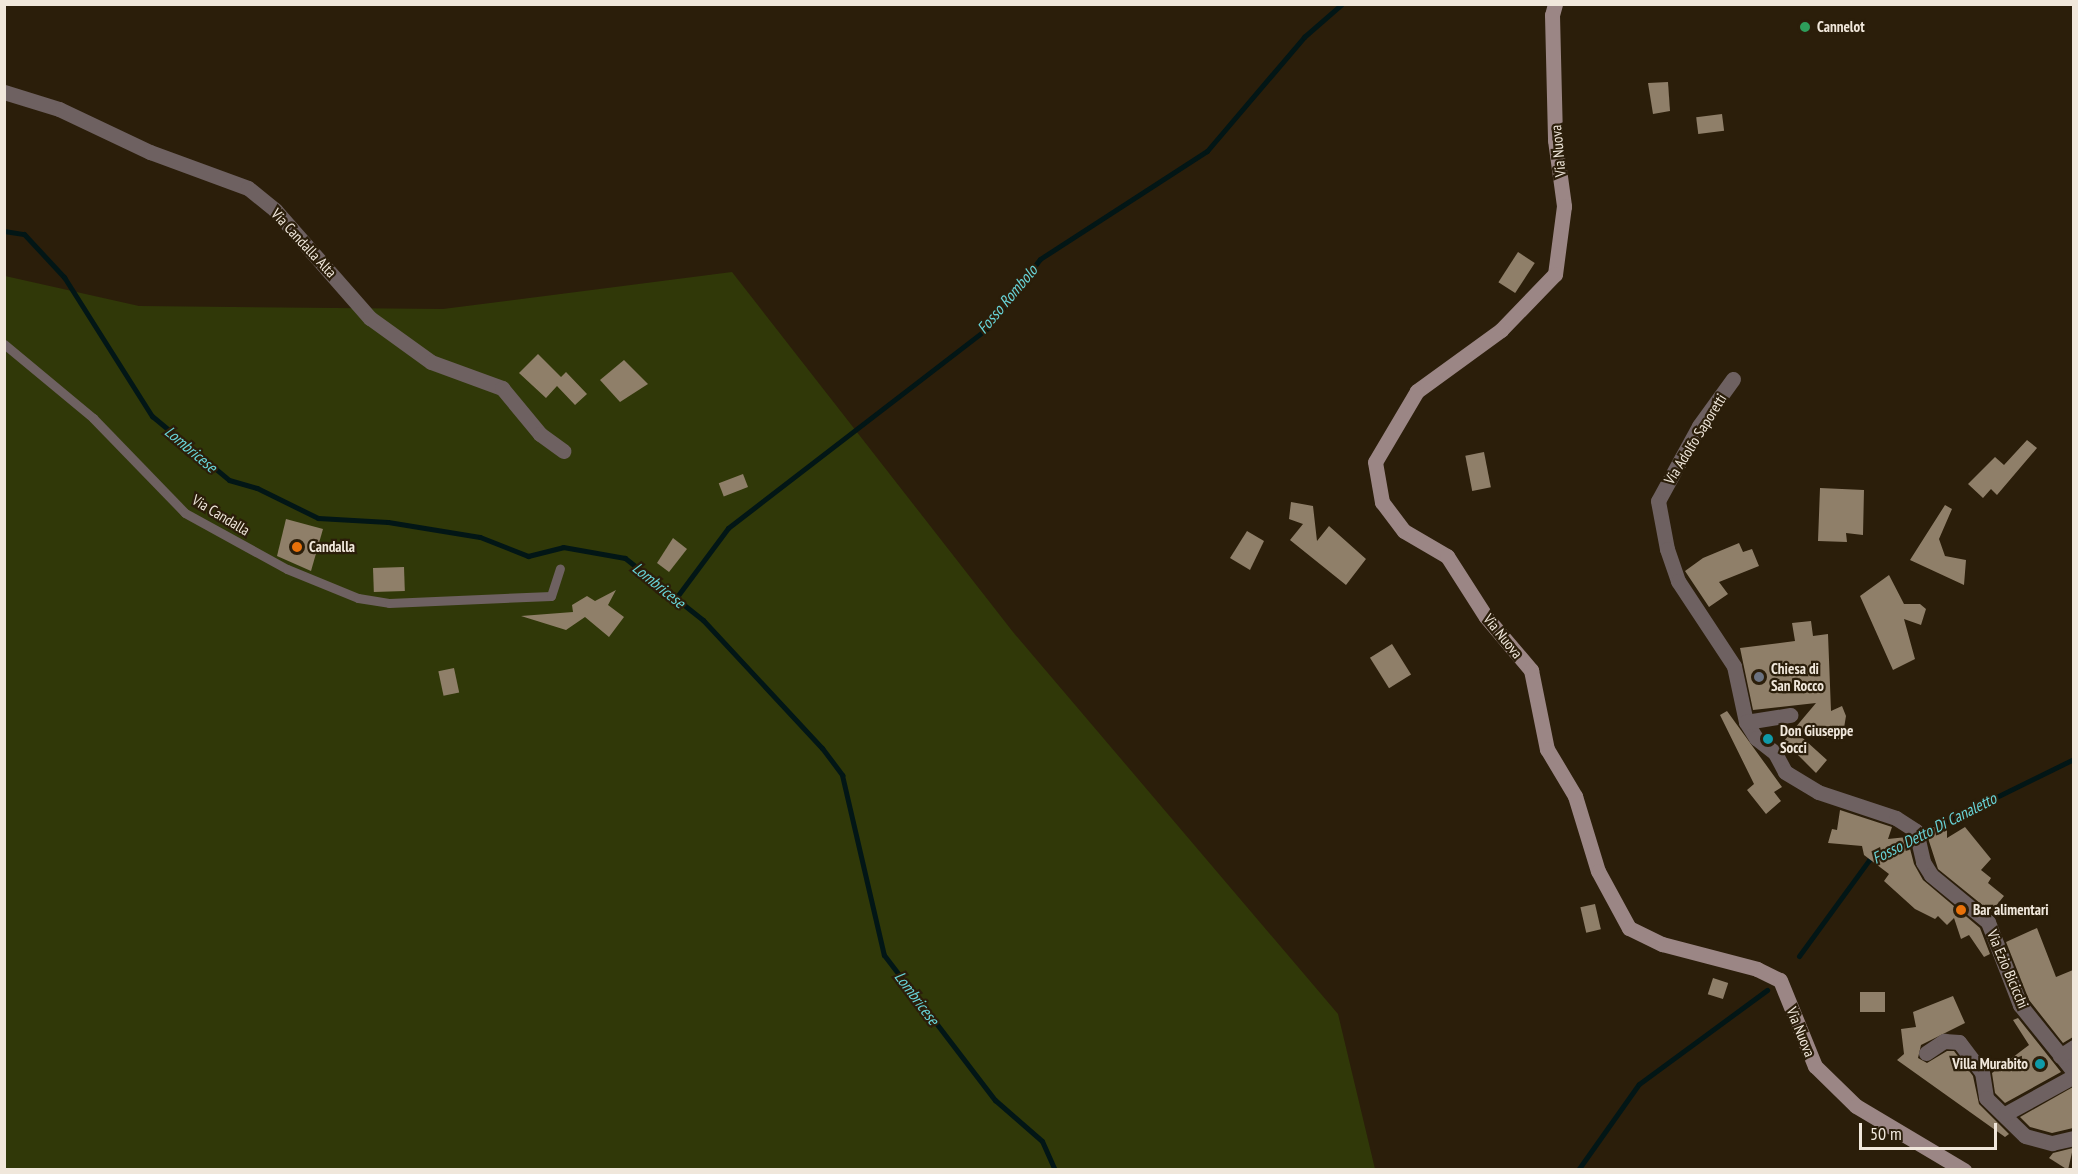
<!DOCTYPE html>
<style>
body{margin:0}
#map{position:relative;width:2078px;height:1174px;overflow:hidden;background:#2b1e0a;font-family:"PT Sans Narrow",sans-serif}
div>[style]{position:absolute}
.green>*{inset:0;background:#303808}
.stream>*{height:5px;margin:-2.5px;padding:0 2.5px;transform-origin:2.5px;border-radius:2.5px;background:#021616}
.building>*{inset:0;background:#8f7f69;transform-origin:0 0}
.lane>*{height:9px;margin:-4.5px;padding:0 4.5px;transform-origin:4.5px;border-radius:4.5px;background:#6e6161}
.street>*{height:15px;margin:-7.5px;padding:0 7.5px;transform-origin:7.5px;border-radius:7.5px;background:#6e6161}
.secondary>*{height:15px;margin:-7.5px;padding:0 7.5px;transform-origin:7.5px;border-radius:7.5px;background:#9b8685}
.dots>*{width:16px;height:16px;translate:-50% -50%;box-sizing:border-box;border:3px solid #2b1e0a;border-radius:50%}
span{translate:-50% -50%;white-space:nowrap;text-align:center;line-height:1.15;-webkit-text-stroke:4.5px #2b1e0a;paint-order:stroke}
.poi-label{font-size:15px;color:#f0e7db;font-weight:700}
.left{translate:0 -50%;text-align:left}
.right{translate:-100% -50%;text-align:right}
.street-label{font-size:15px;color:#f0e7db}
.water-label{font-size:16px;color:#68d4d8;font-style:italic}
.frame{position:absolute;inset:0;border:6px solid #f0e7db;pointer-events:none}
.scale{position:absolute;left:1859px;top:1123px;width:138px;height:27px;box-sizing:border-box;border:3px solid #f0e7db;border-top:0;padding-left:8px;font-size:18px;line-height:21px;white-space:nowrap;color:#f0e7db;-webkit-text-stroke:4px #2b1e0a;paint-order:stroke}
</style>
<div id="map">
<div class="green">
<div style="clip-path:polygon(732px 272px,1013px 632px,1338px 1014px,1375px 1169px,5px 1170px,5px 276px,139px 306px,443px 309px)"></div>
</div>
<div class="stream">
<div style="left:4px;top:231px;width:20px;rotate:9deg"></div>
<div style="left:24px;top:234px;width:59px;rotate:47.1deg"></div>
<div style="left:64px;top:277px;width:165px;rotate:57.7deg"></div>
<div style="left:152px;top:416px;width:100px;rotate:39.7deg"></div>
<div style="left:229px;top:480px;width:29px;rotate:16deg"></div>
<div style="left:257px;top:488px;width:68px;rotate:26.2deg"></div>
<div style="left:318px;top:518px;width:70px;rotate:3.3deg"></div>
<div style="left:388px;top:522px;width:93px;rotate:9.3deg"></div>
<div style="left:480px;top:537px;width:52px;rotate:21.6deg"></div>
<div style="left:528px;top:556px;width:36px;rotate:-14deg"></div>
<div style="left:563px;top:547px;width:63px;rotate:10.1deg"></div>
<div style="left:625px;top:558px;width:100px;rotate:38.5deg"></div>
<div style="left:703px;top:620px;width:175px;rotate:47.1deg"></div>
<div style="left:822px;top:748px;width:34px;rotate:53deg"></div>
<div style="left:842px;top:775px;width:185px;rotate:76.9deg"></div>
<div style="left:884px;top:955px;width:183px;rotate:52.6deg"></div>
<div style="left:995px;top:1100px;width:62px;rotate:41.1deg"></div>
<div style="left:1042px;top:1141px;width:32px;rotate:66deg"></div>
<div style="left:676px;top:598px;width:87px;rotate:-53.4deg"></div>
<div style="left:728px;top:528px;width:328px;rotate:-37.6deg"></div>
<div style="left:988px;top:328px;width:86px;rotate:-53deg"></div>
<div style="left:1040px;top:259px;width:199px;rotate:-32.9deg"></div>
<div style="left:1207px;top:151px;width:150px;rotate:-49.6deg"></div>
<div style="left:1304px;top:37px;width:50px;rotate:-41deg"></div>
<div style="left:1903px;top:843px;width:191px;rotate:-26.2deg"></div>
<div style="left:1799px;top:956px;width:119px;rotate:-53.9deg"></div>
<div style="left:1869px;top:860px;width:7px;rotate:-34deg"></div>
<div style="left:1578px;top:1170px;width:105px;rotate:-54.7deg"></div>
<div style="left:1639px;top:1084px;width:159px;rotate:-36.3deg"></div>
</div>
<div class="building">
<div style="clip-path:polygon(1668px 82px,1670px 111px,1653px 114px,1648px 83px)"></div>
<div style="left:1722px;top:114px;width:17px;height:26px;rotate:83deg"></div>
<div style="left:1518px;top:252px;width:20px;height:36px;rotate:33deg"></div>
<div style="clip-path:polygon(538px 354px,561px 377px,566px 372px,587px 394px,575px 405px,557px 386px,546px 398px,519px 373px)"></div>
<div style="clip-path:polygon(624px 360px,648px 384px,620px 402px,600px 380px)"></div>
<div style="clip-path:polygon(2027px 440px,2037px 448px,1997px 495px,1991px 489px,1983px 498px,1968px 484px,1995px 457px,2004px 465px)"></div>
<div style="left:1484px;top:452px;width:36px;height:19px;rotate:79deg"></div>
<div style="left:743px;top:474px;width:14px;height:26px;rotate:69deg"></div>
<div style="clip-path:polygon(1820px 488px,1864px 490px,1863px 535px,1846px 533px,1847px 542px,1818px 541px)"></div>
<div style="clip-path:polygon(1291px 502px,1313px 506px,1317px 541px,1329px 526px,1366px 559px,1346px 585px,1290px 540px,1303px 524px,1289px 519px)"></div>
<div style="clip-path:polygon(1945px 505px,1952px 509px,1939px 539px,1945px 556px,1966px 560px,1964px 585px,1910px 560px)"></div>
<div style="clip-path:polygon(286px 519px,323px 529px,311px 571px,277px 556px)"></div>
<div style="clip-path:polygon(1247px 531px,1264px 541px,1250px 570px,1230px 558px)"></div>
<div style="clip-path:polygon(673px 538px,687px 549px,669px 572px,657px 563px)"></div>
<div style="clip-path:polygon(1739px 543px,1743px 552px,1752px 549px,1759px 566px,1719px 582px,1728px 594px,1709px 607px,1685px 571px,1703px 558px)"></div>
<div style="left:404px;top:567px;width:24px;height:31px;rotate:88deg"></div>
<div style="clip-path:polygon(1889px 575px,1904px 604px,1920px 604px,1926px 609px,1921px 625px,1904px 619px,1915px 659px,1893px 670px,1860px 596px)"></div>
<div style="clip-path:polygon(616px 590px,608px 605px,624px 617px,609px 637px,585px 617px,566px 630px,521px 616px,573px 612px,572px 605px,587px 596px,595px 601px)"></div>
<div style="clip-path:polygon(1811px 621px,1813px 636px,1828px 634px,1831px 711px,1842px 706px,1846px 716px,1842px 740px,1796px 732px,1827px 760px,1816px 773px,1784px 741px,1816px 703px,1753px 710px,1740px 648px,1795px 641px,1792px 623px)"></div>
<div style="left:1392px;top:644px;width:36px;height:26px;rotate:58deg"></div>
<div style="left:454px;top:668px;width:25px;height:16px;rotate:78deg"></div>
<div style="clip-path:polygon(1727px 711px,1782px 787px,1774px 792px,1781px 801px,1766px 814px,1747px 790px,1754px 784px,1720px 715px)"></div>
<div style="clip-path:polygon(1840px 810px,1892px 827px,1888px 839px,1907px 837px,1914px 864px,1923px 880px,1980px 928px,1990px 954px,1984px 957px,1969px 935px,1961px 939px,1954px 918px,1947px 925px,1938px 916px,1935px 919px,1915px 909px,1884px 881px,1889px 874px,1864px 855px,1862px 846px,1828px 843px,1832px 829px,1837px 830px)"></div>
<div style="clip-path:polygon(1929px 827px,1947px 827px,1947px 838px,1965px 827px,1991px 859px,1981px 870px,1991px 878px,1988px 883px,2004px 896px,1991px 912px,1938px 869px,1927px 835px)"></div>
<div style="left:1595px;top:904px;width:26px;height:15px;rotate:77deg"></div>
<div style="clip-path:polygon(2037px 928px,2056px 977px,2073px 970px,2073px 1037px,2063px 1043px,2029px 1000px,2006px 942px)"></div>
<div style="left:1713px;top:978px;width:16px;height:17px;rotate:18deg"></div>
<div style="left:1885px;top:992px;width:20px;height:25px;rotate:90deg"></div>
<div style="clip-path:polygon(1953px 996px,1965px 1023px,1921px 1045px,1918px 1058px,1927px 1063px,1947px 1051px,1954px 1051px,1973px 1076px,1979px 1104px,2009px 1134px,2005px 1137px,1897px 1060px,1904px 1054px,1901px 1029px,1916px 1027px,1913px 1012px)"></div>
<div style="clip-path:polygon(2018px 1018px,2061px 1072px,2005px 1103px,1995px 1093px,1992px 1073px,2029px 1045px,2013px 1020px)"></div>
<div style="clip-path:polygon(2073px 1087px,2073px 1128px,2052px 1133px,2030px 1127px,2020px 1117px)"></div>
<div style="clip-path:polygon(2073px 1148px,2068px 1170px,2049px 1158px,2053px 1153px)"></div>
</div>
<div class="lane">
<div style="left:4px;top:344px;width:116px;rotate:39.7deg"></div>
<div style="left:93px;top:418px;width:132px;rotate:45.9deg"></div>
<div style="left:185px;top:513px;width:116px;rotate:28.8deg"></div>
<div style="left:287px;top:569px;width:77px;rotate:22.2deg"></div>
<div style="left:358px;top:598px;width:31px;rotate:9deg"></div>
<div style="left:389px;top:603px;width:162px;rotate:-2.5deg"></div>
<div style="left:551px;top:596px;width:29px;rotate:-72deg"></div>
</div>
<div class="street">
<div style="left:4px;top:92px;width:58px;rotate:17.2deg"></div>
<div style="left:59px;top:109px;width:101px;rotate:25.3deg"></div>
<div style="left:150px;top:152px;width:104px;rotate:20.2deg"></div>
<div style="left:248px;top:188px;width:35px;rotate:39deg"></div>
<div style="left:275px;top:210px;width:144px;rotate:48.7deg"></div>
<div style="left:370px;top:318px;width:75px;rotate:35.8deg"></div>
<div style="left:431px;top:362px;width:76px;rotate:20.1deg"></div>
<div style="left:502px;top:388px;width:60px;rotate:50.4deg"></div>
<div style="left:540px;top:434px;width:29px;rotate:36deg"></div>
<div style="left:1733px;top:379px;width:58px;rotate:125.9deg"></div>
<div style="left:1699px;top:426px;width:85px;rotate:118.7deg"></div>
<div style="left:1658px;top:501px;width:49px;rotate:79.4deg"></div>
<div style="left:1667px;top:549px;width:34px;rotate:71deg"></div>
<div style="left:1678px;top:581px;width:102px;rotate:56.6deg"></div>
<div style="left:1734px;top:666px;width:57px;rotate:77.9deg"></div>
<div style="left:1746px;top:722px;width:19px;rotate:58deg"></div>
<div style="left:1756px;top:738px;width:24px;rotate:38deg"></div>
<div style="left:1775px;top:753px;width:21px;rotate:62deg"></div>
<div style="left:1785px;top:772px;width:39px;rotate:31deg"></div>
<div style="left:1818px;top:792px;width:82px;rotate:18.4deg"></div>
<div style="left:1896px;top:818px;width:24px;rotate:33deg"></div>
<div style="left:1916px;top:831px;width:32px;rotate:77deg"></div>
<div style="left:1923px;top:862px;width:15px;rotate:58deg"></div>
<div style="left:1931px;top:875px;width:74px;rotate:39.5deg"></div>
<div style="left:1988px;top:922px;width:89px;rotate:68.9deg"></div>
<div style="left:2020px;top:1005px;width:86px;rotate:51.1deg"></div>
<div style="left:1746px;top:722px;width:45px;rotate:-9deg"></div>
<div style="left:1926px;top:1053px;width:22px;rotate:-34deg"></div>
<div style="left:1944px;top:1041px;width:15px;rotate:4deg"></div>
<div style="left:1959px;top:1042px;width:38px;rotate:53deg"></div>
<div style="left:1982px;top:1072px;width:26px;rotate:81deg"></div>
<div style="left:1986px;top:1098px;width:54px;rotate:44.3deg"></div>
<div style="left:2025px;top:1136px;width:28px;rotate:15deg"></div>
<div style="left:2052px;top:1143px;width:23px;rotate:-13deg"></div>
<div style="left:2060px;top:1056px;width:17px;rotate:-33deg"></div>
<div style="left:2005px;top:1114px;width:79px;rotate:-28.8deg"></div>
</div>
<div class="secondary">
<div style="left:1555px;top:4px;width:11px;rotate:105deg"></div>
<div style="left:1552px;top:15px;width:125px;rotate:88.6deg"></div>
<div style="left:1555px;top:140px;width:67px;rotate:82.2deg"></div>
<div style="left:1564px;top:206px;width:69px;rotate:97.5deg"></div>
<div style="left:1555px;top:274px;width:78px;rotate:134deg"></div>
<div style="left:1501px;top:330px;width:104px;rotate:144deg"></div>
<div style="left:1417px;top:391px;width:82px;rotate:120.6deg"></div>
<div style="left:1375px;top:462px;width:41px;rotate:80.1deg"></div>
<div style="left:1382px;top:502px;width:36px;rotate:53deg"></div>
<div style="left:1404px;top:531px;width:50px;rotate:30.2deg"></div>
<div style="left:1447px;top:556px;width:72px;rotate:57.4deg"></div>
<div style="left:1486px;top:617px;width:70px;rotate:49.7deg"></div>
<div style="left:1531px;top:670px;width:81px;rotate:78.6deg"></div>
<div style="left:1547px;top:749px;width:55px;rotate:59.2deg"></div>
<div style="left:1575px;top:796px;width:78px;rotate:73deg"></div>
<div style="left:1598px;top:871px;width:65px;rotate:61.5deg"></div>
<div style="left:1629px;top:928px;width:37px;rotate:26deg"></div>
<div style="left:1662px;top:944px;width:98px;rotate:14.7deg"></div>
<div style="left:1757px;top:969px;width:25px;rotate:26deg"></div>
<div style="left:1780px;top:980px;width:93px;rotate:67.9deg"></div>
<div style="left:1815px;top:1066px;width:57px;rotate:44.3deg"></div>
<div style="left:1856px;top:1106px;width:126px;rotate:30.7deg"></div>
</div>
<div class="dots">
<div style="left:1805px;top:27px;background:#2e9e5b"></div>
<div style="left:297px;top:547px;background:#e8710a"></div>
<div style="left:1759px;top:677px;background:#6b7280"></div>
<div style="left:1768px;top:739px;background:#0f9aa8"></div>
<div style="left:1961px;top:910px;background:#e8710a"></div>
<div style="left:2040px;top:1064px;background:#0f9aa8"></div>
</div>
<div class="poi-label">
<span class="left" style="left:1817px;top:27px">Cannelot</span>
<span class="left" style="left:309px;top:547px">Candalla</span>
<span class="left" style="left:1771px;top:677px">Chiesa di<br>San Rocco</span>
<span class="left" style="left:1780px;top:739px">Don Giuseppe<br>Socci</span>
<span class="left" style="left:1973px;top:910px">Bar alimentari</span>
<span class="right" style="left:2028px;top:1064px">Villa Murabito</span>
</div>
<div class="street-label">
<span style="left:1558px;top:151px;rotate:-95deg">Via Nuova</span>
<span style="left:304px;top:243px;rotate:47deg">Via Candalla Alta</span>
<span style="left:1695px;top:439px;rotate:-58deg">Via Adolfo Saporetti</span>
<span style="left:221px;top:515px;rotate:31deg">Via Candalla</span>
<span style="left:1503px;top:636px;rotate:51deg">Via Nuova</span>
<span style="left:2008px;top:969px;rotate:67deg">Via Ezio Bicicchi</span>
<span style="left:1801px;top:1032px;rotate:68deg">Via Nuova</span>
</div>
<div class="water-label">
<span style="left:1007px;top:299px;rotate:-50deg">Fosso Rombolo</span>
<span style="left:191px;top:449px;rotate:40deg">Lombricese</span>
<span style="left:659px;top:585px;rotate:39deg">Lombricese</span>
<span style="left:1934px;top:828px;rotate:-27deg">Fosso Detto Di Canaletto</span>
<span style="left:917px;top:998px;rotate:53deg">Lombricese</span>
</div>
<div class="frame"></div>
<div class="scale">50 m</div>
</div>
